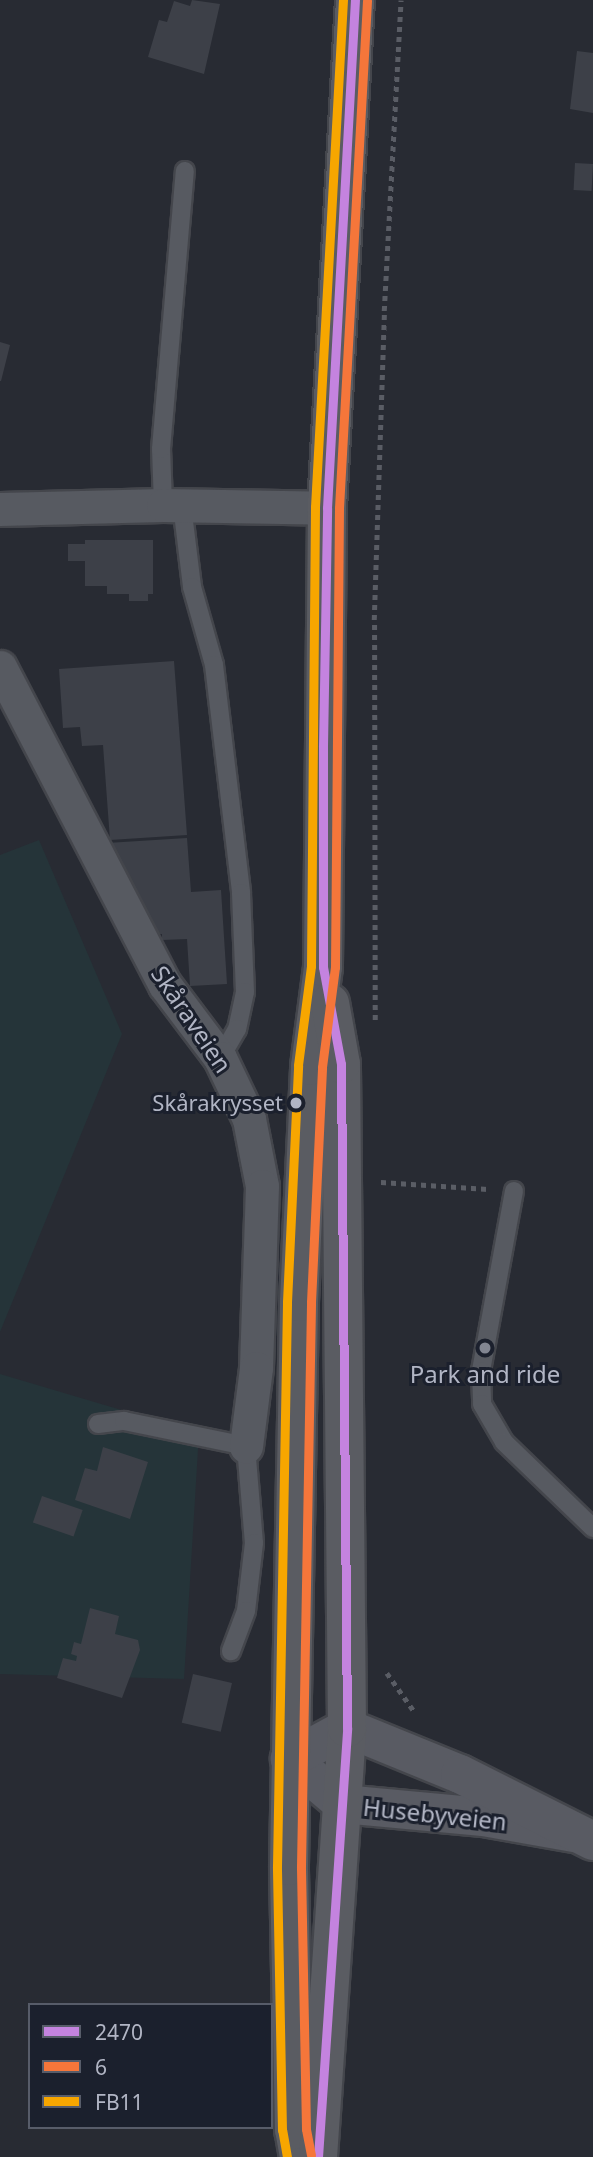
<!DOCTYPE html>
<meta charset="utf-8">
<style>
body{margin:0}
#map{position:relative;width:593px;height:2157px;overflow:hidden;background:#282b33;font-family:"Noto Sans",sans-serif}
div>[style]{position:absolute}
.green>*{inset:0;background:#253439}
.building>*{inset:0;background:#3d4048;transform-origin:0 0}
.path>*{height:4.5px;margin-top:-2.25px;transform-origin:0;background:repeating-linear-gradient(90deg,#5a5d65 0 5px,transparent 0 10px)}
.roads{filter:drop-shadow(2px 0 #44464c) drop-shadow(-2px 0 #44464c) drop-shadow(0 2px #44464c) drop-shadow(0 -2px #44464c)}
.service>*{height:18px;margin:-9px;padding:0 9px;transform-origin:9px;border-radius:9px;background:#575a61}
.minor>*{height:33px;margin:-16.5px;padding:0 16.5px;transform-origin:16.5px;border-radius:16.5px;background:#575a61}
.primary>*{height:38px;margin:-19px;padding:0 19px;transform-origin:19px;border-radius:19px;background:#595b63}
.trunk>*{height:38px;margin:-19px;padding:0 19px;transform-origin:19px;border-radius:19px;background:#5a5c62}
.bus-1>*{height:9px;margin:-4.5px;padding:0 4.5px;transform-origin:4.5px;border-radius:4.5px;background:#c483df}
.bus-2>*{height:9px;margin:-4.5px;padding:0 4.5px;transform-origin:4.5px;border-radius:4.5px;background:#f5763a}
.bus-3>*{height:9px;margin:-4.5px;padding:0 4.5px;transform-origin:4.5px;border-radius:4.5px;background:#f7a600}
.dots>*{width:19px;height:19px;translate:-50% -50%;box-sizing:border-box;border:4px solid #1b202d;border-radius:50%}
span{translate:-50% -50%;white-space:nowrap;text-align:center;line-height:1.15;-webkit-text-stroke:6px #1b202d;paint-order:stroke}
.bus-label{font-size:22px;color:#b1b5c4}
.right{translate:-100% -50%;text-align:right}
.street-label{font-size:24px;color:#b1b5c4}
.poi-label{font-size:24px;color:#b1b5c4}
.legend{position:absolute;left:28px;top:2003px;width:245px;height:126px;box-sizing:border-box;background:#1b202d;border:2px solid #575c69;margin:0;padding:9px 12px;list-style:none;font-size:21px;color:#b1b5c4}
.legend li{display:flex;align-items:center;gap:14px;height:35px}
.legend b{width:35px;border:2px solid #575c69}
</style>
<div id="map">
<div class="green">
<div style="clip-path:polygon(39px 840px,122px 1034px,0 1332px,0 855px)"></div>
<div style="clip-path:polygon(0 1374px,199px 1433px,184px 1679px,0 1674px)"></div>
</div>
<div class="building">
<div style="clip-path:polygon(192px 0,220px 4px,204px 74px,148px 57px,159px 20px,167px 22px,174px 1px,190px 6px)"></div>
<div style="clip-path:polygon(577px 51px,593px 53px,593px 113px,570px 109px)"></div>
<div style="left:575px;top:163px;width:18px;height:27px;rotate:3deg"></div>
<div style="clip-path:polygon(0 342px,10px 345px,1px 381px,0 381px)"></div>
<div style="clip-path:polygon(85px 540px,153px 540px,153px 594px,148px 594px,148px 601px,129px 601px,129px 594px,107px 594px,107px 586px,85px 586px,85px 561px,68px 561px,68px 544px,85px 544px)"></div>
<div style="clip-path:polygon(174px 661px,187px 835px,110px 840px,103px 745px,82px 746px,80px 727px,63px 728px,59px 669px)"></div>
<div style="clip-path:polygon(187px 838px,191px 892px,221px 890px,227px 984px,190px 986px,187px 939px,162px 940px,162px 934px,156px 934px,107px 843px)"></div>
<div style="clip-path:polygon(103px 1447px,148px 1462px,130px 1519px,75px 1500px,85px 1468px,97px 1471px)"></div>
<div style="left:42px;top:1496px;width:43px;height:28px;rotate:19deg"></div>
<div style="clip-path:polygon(90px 1608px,119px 1616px,115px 1634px,138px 1640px,140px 1650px,122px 1698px,57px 1678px,63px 1658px,76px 1661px,77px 1656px,71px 1654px,74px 1642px,81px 1644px)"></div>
<div style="left:193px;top:1674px;width:40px;height:50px;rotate:13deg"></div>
</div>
<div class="path">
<div style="left:375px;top:1020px;width:400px;rotate:-90.1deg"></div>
<div style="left:374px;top:620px;width:309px;rotate:-88.1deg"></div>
<div style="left:384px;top:311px;width:311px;rotate:-86.9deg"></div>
<div style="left:381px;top:1182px;width:107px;rotate:3.7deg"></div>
<div style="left:387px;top:1673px;width:47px;rotate:54.6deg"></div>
</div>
<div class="roads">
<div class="service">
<div style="left:163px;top:505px;width:56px;rotate:-92deg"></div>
<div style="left:161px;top:449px;width:279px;rotate:-85.1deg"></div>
<div style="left:182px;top:505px;width:83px;rotate:83deg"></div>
<div style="left:192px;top:587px;width:81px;rotate:74.2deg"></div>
<div style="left:214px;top:665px;width:230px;rotate:83.2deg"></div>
<div style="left:241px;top:893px;width:99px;rotate:87.7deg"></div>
<div style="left:245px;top:992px;width:38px;rotate:102deg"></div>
<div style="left:237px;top:1029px;width:34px;rotate:120deg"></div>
<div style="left:514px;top:1191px;width:183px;rotate:100.4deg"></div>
<div style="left:481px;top:1371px;width:33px;rotate:88deg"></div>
<div style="left:482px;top:1404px;width:44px;rotate:59.9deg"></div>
<div style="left:504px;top:1442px;width:124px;rotate:44deg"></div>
<div style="left:98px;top:1424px;width:26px;rotate:-7deg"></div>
<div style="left:124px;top:1421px;width:125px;rotate:11.6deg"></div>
<div style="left:246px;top:1446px;width:97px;rotate:85.3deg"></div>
<div style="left:254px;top:1543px;width:68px;rotate:96.7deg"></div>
<div style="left:246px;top:1611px;width:43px;rotate:110.6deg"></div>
</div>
<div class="minor">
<div style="left:0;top:509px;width:163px;rotate:-1.4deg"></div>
<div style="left:163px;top:505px;width:164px;rotate:1deg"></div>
<div style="left:0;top:667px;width:358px;rotate:62.6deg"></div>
<div style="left:165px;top:985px;width:91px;rotate:53deg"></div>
<div style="left:220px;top:1058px;width:68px;rotate:64.6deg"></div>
<div style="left:249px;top:1119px;width:68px;rotate:79deg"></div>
<div style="left:262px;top:1186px;width:182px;rotate:91.9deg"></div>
<div style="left:256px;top:1368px;width:79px;rotate:97.3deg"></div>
</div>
<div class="primary">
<div style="left:574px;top:1833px;width:92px;rotate:-170deg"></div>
<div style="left:483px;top:1817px;width:141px;rotate:-174.7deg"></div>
<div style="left:343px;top:1804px;width:70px;rotate:-139.7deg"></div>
<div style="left:290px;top:1759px;width:65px;rotate:-28.5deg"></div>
<div style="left:347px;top:1728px;width:122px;rotate:22.2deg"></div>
<div style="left:460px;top:1774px;width:149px;rotate:26.7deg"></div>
</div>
<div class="trunk">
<div style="left:299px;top:2157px;width:27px;rotate:-100deg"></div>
<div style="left:294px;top:2130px;width:264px;rotate:-91.1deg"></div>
<div style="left:289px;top:1866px;width:564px;rotate:-88.98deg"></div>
<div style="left:299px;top:1302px;width:236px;rotate:-87.3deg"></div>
<div style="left:310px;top:1066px;width:100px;rotate:-82.5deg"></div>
<div style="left:323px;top:967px;width:459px;rotate:-89.5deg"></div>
<div style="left:327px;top:508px;width:509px;rotate:-86.85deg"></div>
<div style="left:318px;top:2157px;width:430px;rotate:-86.1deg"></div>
<div style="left:347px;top:1728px;width:664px;rotate:-90.52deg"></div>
<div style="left:341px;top:1064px;width:62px;rotate:-100.2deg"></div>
</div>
</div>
<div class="bus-1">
<div style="left:318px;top:2157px;width:430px;rotate:-86.1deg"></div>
<div style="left:347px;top:1728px;width:664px;rotate:-90.52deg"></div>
<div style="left:341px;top:1064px;width:99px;rotate:-100.5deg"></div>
<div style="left:323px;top:967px;width:221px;rotate:-90deg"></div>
<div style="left:323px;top:746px;width:238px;rotate:-89deg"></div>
<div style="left:327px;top:508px;width:509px;rotate:-86.85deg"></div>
</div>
<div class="bus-2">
<div style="left:311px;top:2155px;width:26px;rotate:-101deg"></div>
<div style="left:306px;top:2129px;width:263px;rotate:-91.1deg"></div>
<div style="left:301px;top:1866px;width:564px;rotate:-88.98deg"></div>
<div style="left:311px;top:1302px;width:235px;rotate:-87.3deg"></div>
<div style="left:322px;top:1067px;width:101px;rotate:-82.6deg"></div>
<div style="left:335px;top:967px;width:459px;rotate:-89.5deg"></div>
<div style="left:339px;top:508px;width:508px;rotate:-86.84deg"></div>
</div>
<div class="bus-3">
<div style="left:287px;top:2157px;width:27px;rotate:-100deg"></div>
<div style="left:282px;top:2130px;width:264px;rotate:-91.1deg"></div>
<div style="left:277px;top:1866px;width:564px;rotate:-88.98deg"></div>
<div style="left:287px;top:1302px;width:237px;rotate:-87.3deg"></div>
<div style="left:298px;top:1065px;width:100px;rotate:-82.5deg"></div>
<div style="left:311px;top:966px;width:459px;rotate:-89.5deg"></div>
<div style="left:315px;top:507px;width:508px;rotate:-86.84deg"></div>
</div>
<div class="dots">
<div style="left:296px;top:1103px;background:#b1b5c4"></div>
<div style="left:485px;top:1348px;background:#818591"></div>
</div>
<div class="bus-label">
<span class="right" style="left:283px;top:1103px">Skårakrysset</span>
</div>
<div class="street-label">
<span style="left:192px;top:1019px;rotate:56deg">Skåraveien</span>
<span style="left:435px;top:1814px;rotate:6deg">Husebyveien</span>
</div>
<div class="poi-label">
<span style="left:485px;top:1374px">Park and ride</span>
</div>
<ul class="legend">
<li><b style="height:9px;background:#c483df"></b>2470</li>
<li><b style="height:9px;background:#f5763a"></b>6</li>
<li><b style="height:9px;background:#f7a600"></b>FB11</li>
</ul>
</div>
